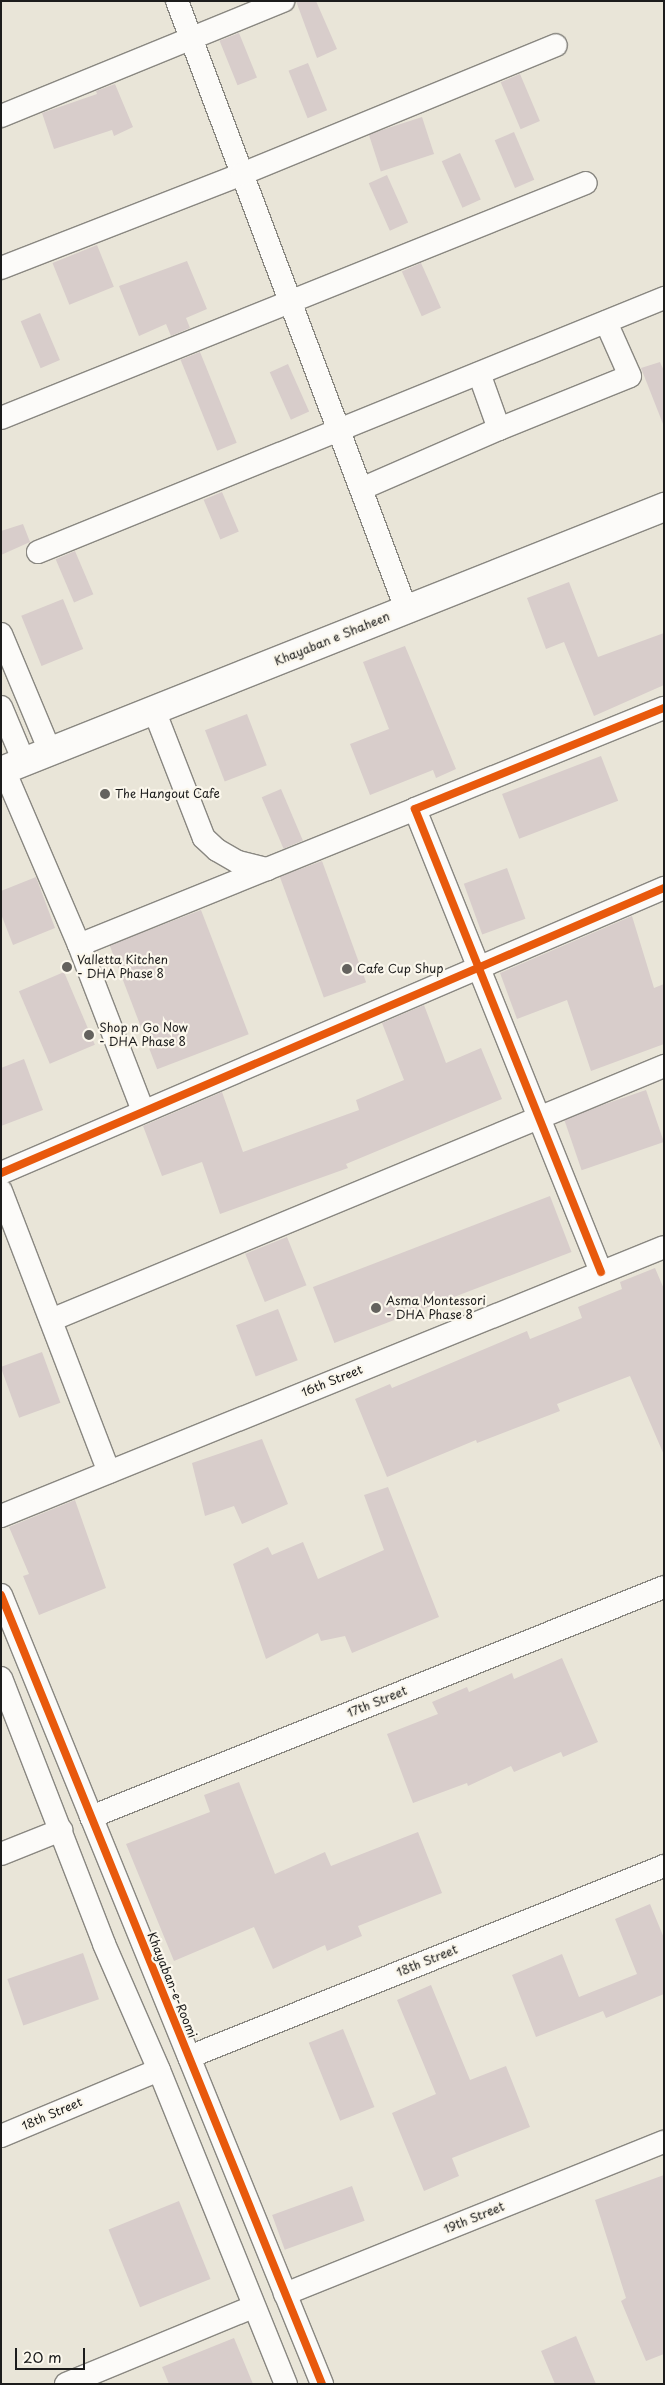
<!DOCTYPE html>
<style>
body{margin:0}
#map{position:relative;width:665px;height:2385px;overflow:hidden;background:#e9e5d8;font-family:"Playpen Sans",sans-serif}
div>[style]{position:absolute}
.building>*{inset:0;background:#d8cdcb;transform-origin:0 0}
.roads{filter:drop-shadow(1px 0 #898781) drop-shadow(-1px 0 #898781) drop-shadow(0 1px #898781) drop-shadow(0 -1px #898781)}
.minor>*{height:22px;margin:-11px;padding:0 11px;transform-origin:11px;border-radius:11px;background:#fcfbf9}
.major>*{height:28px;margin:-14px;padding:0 14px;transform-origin:14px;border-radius:14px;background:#fcfbf9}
.cycleway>*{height:8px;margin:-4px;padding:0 4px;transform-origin:4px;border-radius:4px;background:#e8590c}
.dots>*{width:14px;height:14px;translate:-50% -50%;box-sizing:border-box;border:2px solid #fbf7ec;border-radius:50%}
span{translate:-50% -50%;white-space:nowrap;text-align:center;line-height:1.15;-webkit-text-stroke:4.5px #fbf7ec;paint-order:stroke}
.street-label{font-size:12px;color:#1c1c1c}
.poi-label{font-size:12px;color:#1c1c1c}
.left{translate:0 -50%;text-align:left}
.frame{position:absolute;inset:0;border:2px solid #1c1c1c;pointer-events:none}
.scale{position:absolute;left:15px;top:2348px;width:70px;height:22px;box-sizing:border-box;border:2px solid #1c1c1c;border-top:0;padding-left:6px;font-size:15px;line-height:18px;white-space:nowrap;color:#1c1c1c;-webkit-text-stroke:4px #fbf7ec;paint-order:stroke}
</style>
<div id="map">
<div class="building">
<div style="clip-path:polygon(296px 1px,316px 1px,337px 49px,317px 58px)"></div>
<div style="left:239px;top:33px;width:48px;height:21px;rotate:68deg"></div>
<div style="left:308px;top:63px;width:51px;height:21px;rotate:68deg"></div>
<div style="left:520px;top:74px;width:51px;height:21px;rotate:67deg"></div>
<div style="clip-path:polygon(115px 84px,133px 127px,114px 136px,112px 130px,54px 149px,42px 113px,97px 94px,96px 91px)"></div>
<div style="left:422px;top:117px;width:39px;height:56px;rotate:72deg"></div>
<div style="left:514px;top:132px;width:52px;height:21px;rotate:67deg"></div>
<div style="left:460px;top:153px;width:51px;height:20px;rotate:66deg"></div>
<div style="left:387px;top:175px;width:52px;height:20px;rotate:66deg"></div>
<div style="left:97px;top:245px;width:45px;height:48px;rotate:68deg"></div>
<div style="clip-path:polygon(187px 261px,207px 309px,186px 318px,190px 328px,171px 336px,166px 324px,139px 336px,119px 286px)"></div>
<div style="left:421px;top:263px;width:49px;height:21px;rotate:66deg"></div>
<div style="left:40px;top:313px;width:51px;height:21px;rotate:67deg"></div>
<div style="left:200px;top:352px;width:98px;height:21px;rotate:68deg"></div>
<div style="clip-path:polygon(660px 362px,664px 371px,663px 424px,641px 368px)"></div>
<div style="left:288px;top:364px;width:52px;height:20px;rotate:66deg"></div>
<div style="left:222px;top:492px;width:43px;height:20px;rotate:67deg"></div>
<div style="clip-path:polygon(23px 524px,30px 542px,1px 555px,1px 531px)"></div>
<div style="left:75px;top:551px;width:47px;height:21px;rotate:67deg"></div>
<div style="clip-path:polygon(569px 582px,598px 657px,664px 633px,664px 685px,594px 716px,564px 642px,546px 649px,527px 598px)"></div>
<div style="left:63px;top:599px;width:54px;height:45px;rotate:68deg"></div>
<div style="clip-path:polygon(405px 646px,456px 769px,436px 778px,433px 770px,370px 795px,350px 744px,389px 729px,363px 662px)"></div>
<div style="left:247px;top:714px;width:55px;height:45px;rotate:69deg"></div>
<div style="left:601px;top:756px;width:48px;height:106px;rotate:69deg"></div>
<div style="left:281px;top:789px;width:56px;height:21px;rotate:67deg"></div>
<div style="left:322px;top:861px;width:129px;height:45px;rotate:70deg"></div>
<div style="left:507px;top:868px;width:54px;height:46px;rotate:70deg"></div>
<div style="clip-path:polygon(36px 877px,55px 928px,13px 945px,1px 914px,1px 891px)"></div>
<div style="left:201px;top:910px;width:133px;height:98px;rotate:69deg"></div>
<div style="clip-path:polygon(632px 916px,654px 988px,664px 984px,664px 1044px,591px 1071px,567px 1000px,517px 1019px,500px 973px)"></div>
<div style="left:64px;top:972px;width:79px;height:49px;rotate:67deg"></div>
<div style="clip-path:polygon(424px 1005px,446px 1063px,481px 1048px,502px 1099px,346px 1164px,348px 1168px,220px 1214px,202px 1162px,162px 1176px,143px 1126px,222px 1092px,243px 1152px,359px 1110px,356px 1100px,404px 1080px,382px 1023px)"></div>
<div style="clip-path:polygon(24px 1059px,43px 1110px,1px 1126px,1px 1068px)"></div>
<div style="left:646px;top:1090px;width:55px;height:87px;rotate:71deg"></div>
<div style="left:550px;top:1196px;width:60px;height:254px;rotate:69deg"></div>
<div style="left:287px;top:1237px;width:52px;height:45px;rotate:68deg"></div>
<div style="clip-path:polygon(655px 1268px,664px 1289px,664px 1455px,630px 1376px,557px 1404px,560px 1411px,477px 1443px,476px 1440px,387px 1477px,355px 1399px,390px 1384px,392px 1388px,527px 1331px,530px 1339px,582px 1318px,578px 1307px,622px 1289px,620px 1282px)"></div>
<div style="left:278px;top:1309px;width:55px;height:45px;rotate:69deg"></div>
<div style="left:42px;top:1352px;width:54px;height:44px;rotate:70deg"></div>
<div style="clip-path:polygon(262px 1439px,288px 1504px,242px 1524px,234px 1506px,205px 1516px,192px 1463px)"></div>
<div style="clip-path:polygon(388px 1487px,439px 1617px,352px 1653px,345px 1636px,321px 1641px,318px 1633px,266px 1659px,233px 1564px,268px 1547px,272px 1555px,303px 1542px,318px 1579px,384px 1550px,364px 1495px)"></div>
<div style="clip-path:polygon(75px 1500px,106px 1588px,39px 1615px,23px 1576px,29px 1574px,9px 1527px)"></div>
<div style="clip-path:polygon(562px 1658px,598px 1742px,563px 1757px,561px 1752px,514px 1772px,511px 1766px,468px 1786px,467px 1783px,413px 1803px,387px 1734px,438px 1714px,432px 1702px,467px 1687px,469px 1692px,512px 1673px,514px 1679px)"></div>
<div style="clip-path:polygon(239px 1782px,275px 1874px,325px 1852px,331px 1866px,418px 1832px,442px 1893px,358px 1926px,362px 1936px,327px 1951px,325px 1945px,273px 1969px,254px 1927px,174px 1961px,126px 1844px,210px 1812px,204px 1795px)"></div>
<div style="clip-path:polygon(650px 1904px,664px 1938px,664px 1994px,606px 2018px,603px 2011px,536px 2037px,512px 1975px,562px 1954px,579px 1997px,637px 1974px,615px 1919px)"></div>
<div style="left:83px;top:1953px;width:49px;height:80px;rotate:71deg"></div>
<div style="clip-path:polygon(431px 1985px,470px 2080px,506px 2066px,530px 2127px,452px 2158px,459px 2176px,424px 2191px,392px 2113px,436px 2094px,397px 2000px)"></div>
<div style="left:343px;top:2029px;width:84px;height:37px;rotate:68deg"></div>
<div style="clip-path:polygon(664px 2175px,664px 2354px,646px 2361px,621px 2301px,626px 2298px,595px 2200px)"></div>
<div style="left:352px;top:2186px;width:37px;height:85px;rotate:70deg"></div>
<div style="left:179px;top:2201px;width:84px;height:76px;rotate:68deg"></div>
<div style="clip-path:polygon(576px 2336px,596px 2384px,555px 2384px,541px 2351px)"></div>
<div style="clip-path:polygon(234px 2338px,253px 2384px,169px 2384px,162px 2367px)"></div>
</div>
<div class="roads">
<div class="minor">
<div style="left:177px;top:1px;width:650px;rotate:69.36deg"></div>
<div style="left:1px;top:116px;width:305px;rotate:-22.2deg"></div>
<div style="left:1px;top:268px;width:259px;rotate:-21.3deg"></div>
<div style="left:242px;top:174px;width:339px;rotate:-22.3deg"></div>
<div style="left:1px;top:418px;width:630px;rotate:-21.89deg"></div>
<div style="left:499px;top:429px;width:141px;rotate:-22deg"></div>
<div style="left:630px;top:376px;width:59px;rotate:-114deg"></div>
<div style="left:361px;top:489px;width:150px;rotate:-23.5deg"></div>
<div style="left:499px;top:429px;width:59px;rotate:-109.7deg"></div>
<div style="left:38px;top:552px;width:676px;rotate:-22.08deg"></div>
<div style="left:1px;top:634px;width:127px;rotate:67.3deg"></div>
<div style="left:1px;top:707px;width:60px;rotate:67.3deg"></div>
<div style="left:154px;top:710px;width:137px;rotate:68.7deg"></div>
<div style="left:204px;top:838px;width:18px;rotate:43deg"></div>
<div style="left:217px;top:850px;width:24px;rotate:30deg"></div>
<div style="left:238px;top:862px;width:30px;rotate:14deg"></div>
<div style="left:4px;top:770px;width:190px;rotate:66.8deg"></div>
<div style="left:79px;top:945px;width:178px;rotate:68.9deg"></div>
<div style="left:79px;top:945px;width:362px;rotate:-22deg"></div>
<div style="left:1px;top:1173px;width:722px;rotate:-23.26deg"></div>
<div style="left:1px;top:1191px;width:301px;rotate:69deg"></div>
<div style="left:601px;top:1272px;width:499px;rotate:-111.9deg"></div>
<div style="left:415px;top:809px;width:269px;rotate:-22.1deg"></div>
<div style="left:51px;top:1320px;width:664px;rotate:-22.51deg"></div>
<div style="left:1px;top:1516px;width:715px;rotate:-22.08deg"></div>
<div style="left:1px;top:1595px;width:852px;rotate:67.86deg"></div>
<div style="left:1px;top:1678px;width:285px;rotate:68.8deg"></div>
<div style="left:104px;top:1944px;width:137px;rotate:66.4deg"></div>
<div style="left:159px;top:2070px;width:339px;rotate:68deg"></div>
<div style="left:91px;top:1817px;width:617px;rotate:-21.87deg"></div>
<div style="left:1px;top:1854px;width:65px;rotate:-21.8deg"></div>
<div style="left:189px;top:2057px;width:512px;rotate:-21.91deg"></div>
<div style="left:1px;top:2136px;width:171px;rotate:-22.7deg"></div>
<div style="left:285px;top:2294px;width:408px;rotate:-21.9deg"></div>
<div style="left:66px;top:2384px;width:202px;rotate:-22.4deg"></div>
</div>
<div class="major">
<div style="left:1px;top:771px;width:714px;rotate:-21.71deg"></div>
</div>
</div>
<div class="cycleway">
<div style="left:1px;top:1173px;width:722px;rotate:-23.26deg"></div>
<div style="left:601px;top:1272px;width:499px;rotate:-111.9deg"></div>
<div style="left:415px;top:809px;width:269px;rotate:-22.1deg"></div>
<div style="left:1px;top:1595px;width:852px;rotate:67.86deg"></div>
</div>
<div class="dots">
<div style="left:105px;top:794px;background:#64625e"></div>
<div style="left:67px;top:967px;background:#64625e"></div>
<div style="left:347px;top:969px;background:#64625e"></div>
<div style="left:89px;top:1035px;background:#64625e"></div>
<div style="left:376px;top:1308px;background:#64625e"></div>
</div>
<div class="street-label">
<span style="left:332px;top:639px;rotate:-22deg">Khayaban e Shaheen</span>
<span style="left:332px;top:1381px;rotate:-22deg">16th Street</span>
<span style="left:377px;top:1702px;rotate:-22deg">17th Street</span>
<span style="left:427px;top:1961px;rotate:-22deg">18th Street</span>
<span style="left:172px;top:1985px;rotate:68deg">Khayaban-e-Roomi</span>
<span style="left:52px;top:2114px;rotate:-23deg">18th Street</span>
<span style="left:474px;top:2218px;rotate:-22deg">19th Street</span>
</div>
<div class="poi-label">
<span class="left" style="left:115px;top:794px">The Hangout Cafe</span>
<span class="left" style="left:77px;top:967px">Valletta Kitchen<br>- DHA Phase 8</span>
<span class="left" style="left:357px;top:969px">Cafe Cup Shup</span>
<span class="left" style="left:99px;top:1035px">Shop n Go Now<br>- DHA Phase 8</span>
<span class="left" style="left:386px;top:1308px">Asma Montessori<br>- DHA Phase 8</span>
</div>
<div class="frame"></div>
<div class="scale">20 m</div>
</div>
